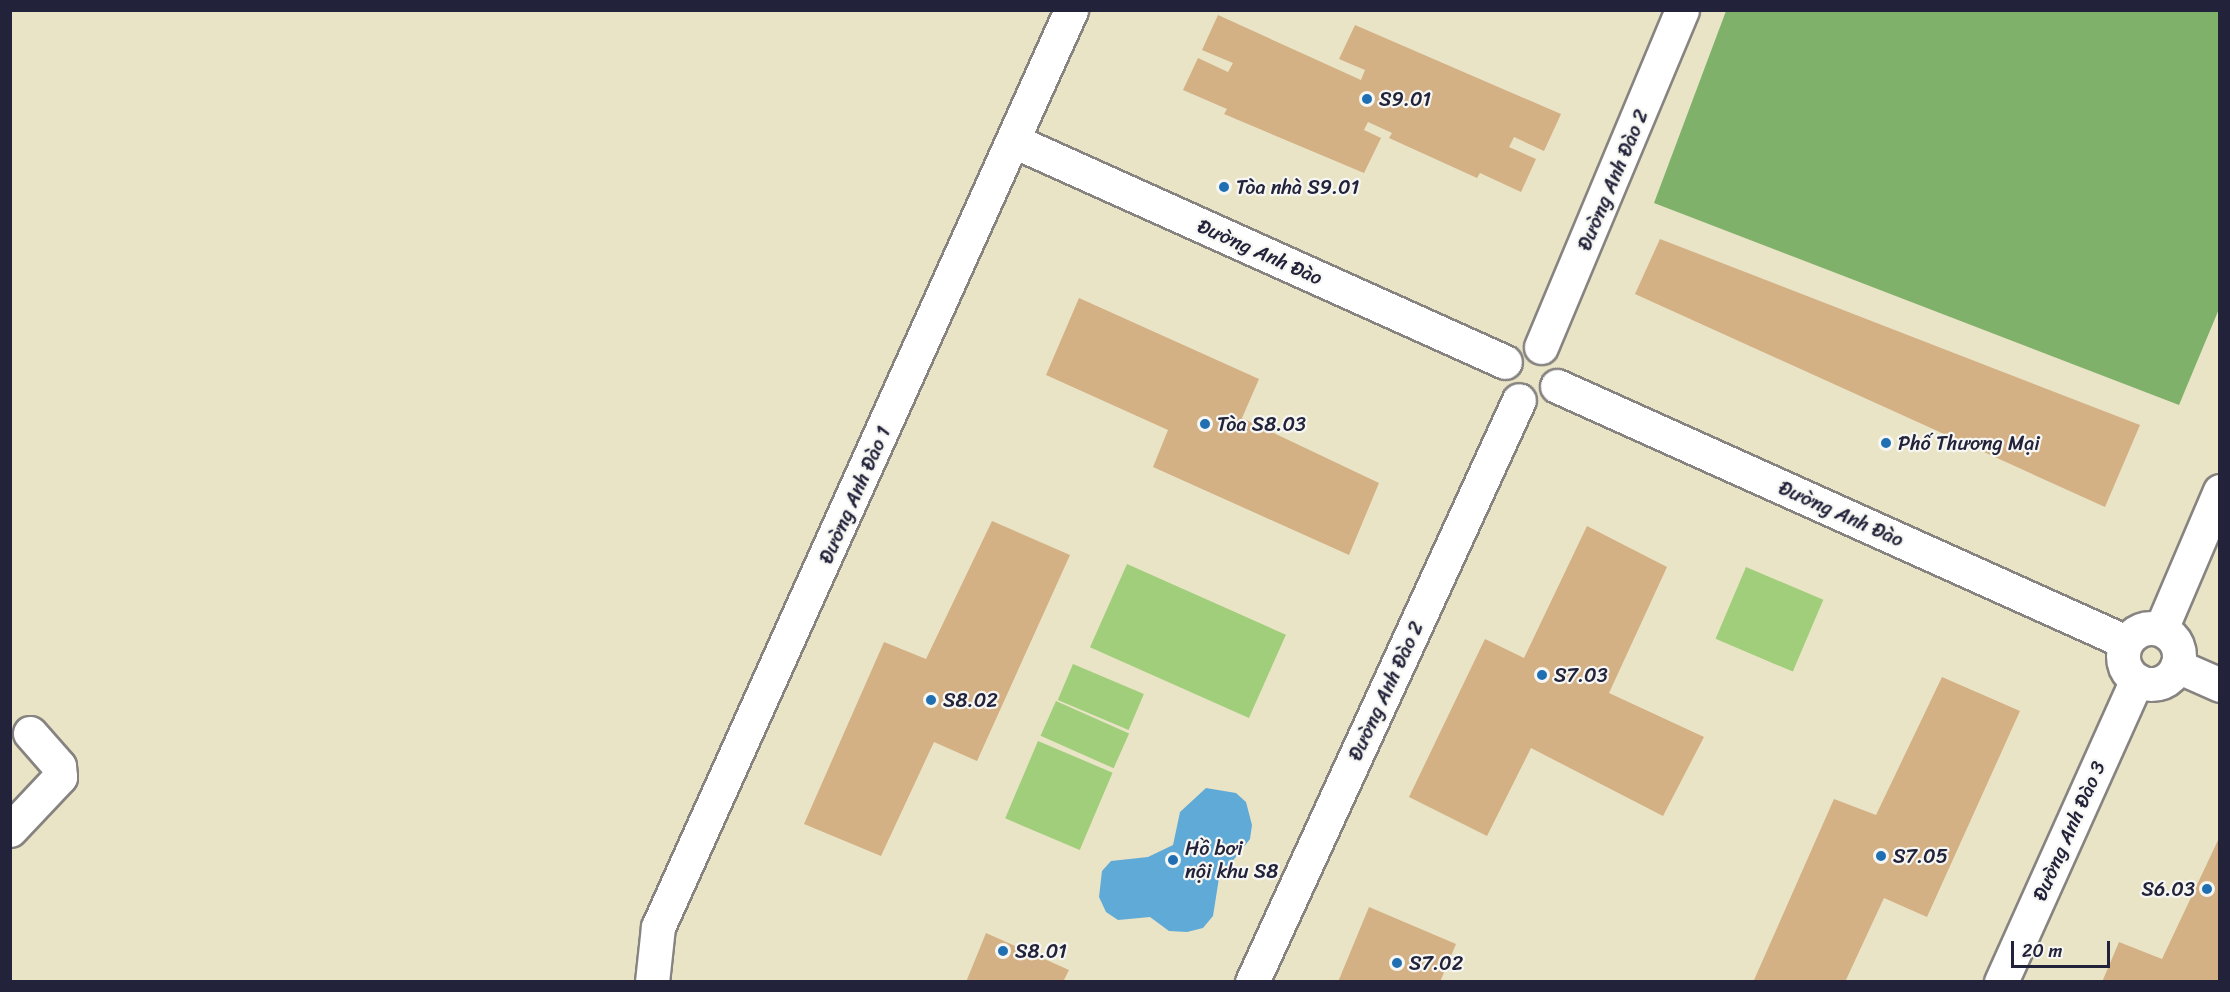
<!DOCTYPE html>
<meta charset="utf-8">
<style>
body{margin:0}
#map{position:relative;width:2230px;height:992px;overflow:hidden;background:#e9e4c6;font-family:Sriracha,sans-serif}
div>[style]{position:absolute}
.green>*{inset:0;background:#a1ce7b;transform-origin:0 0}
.forest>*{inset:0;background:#80b16b}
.water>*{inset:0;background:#60aad8}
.building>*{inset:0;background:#d4b085}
.roads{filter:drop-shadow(2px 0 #868380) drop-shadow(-2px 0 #868380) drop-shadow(0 2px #868380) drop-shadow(0 -2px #868380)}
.minor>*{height:33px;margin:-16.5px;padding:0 16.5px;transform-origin:16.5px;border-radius:16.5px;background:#fff}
.minor>.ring{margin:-16.5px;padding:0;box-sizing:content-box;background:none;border:33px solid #fff;border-radius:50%}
.dots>*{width:16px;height:16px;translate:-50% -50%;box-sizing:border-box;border:3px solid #f6f6f2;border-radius:50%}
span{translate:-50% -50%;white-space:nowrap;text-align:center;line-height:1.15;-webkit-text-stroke:4.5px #f6f6f2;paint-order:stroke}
.poi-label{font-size:20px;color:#22223b}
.left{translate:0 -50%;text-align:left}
.right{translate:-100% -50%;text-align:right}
.street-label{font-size:20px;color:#22223b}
.frame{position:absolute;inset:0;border:12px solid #22223b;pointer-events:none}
.scale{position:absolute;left:2011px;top:941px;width:99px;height:27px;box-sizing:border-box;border:3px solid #22223b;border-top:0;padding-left:8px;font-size:18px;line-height:21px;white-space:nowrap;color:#22223b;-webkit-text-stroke:4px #f6f6f2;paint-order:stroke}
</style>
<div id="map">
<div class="green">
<div style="left:1127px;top:564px;width:174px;height:91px;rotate:24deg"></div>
<div style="left:1746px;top:567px;width:84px;height:78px;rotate:23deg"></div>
<div style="left:1073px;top:664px;width:77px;height:39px;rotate:23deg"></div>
<div style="left:1056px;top:701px;width:80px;height:38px;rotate:24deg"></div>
<div style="left:1038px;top:741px;width:81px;height:84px;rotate:23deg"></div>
</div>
<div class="forest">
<div style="clip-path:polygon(1726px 11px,2219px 11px,2219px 309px,2179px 405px,1654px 203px)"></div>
</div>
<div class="water">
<div style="clip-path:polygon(1206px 788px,1236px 793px,1246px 802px,1252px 825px,1250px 839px,1219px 878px,1213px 916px,1203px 928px,1187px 932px,1169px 931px,1150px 917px,1118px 920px,1106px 912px,1099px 897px,1102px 871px,1111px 861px,1148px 857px,1173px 845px,1180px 812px)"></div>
</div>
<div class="building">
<div style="clip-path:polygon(1218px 15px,1361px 80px,1365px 70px,1339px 59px,1355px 25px,1561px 114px,1544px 151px,1514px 137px,1509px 147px,1536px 159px,1521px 192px,1480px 173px,1477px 178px,1389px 138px,1392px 133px,1368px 122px,1364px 130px,1381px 138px,1364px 173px,1224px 114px,1227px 109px,1183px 90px,1198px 58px,1228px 72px,1233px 63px,1202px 50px)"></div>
<div style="clip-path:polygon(1660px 239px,2140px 425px,2105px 507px,1635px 294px)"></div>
<div style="clip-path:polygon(1079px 298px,1259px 379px,1242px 418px,1379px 483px,1349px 555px,1153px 467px,1168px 430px,1046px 375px)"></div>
<div style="clip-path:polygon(992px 521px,1070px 555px,977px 761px,934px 742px,881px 856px,804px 824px,884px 642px,926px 659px)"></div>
<div style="clip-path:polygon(1587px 526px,1667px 567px,1609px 693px,1704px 737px,1663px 816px,1531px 748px,1487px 836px,1409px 797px,1485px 639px,1524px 658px)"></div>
<div style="clip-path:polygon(1942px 677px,2020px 711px,1927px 917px,1884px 898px,1845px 982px,1754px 980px,1834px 799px,1876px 815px)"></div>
<div style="clip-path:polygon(2220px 836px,2220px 982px,2102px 982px,2119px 942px,2162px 959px)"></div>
<div style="clip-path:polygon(1369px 907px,1456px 944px,1440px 982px,1338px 982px)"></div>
<div style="clip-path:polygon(986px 933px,1069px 970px,1063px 982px,966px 982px)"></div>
</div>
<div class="roads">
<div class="minor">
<div style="left:1016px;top:142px;width:536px;rotate:24.22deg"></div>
<div style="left:1541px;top:347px;width:365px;rotate:-67.3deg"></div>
<div style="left:1557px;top:386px;width:624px;rotate:24.22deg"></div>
<div class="ring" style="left:2123px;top:628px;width:23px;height:23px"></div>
<div style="left:2161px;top:629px;width:150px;rotate:-66.9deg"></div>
<div style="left:2177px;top:666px;width:47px;rotate:23.8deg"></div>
<div style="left:10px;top:830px;width:73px;rotate:-46.7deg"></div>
<div style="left:60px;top:777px;width:11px;rotate:-95deg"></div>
<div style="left:59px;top:766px;width:44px;rotate:-131.3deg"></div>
<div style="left:652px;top:982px;width:55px;rotate:-83.8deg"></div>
<div style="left:658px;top:927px;width:1006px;rotate:-65.75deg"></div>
<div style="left:1252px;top:982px;width:640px;rotate:-65.36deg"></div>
<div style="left:2001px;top:982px;width:331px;rotate:-65.8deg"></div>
</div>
</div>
<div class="dots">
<div style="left:1367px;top:99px;background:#1f6fb2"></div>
<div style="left:1224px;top:187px;background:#1f6fb2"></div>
<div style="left:1205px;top:424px;background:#1f6fb2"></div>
<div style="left:1886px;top:443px;background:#1f6fb2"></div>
<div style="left:1542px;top:675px;background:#1f6fb2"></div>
<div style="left:931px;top:700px;background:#1f6fb2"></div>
<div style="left:1881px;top:856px;background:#1f6fb2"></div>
<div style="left:1173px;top:860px;background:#1f6fb2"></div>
<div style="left:2207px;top:889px;background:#1f6fb2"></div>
<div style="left:1003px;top:951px;background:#1f6fb2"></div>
<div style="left:1397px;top:963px;background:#1f6fb2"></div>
</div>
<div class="poi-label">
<span class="left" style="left:1379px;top:99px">S9.01</span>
<span class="left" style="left:1236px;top:187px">Tòa nhà S9.01</span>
<span class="left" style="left:1217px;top:424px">Tòa S8.03</span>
<span class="left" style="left:1898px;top:443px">Phố Thương Mại</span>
<span class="left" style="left:1554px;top:675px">S7.03</span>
<span class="left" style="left:943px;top:700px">S8.02</span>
<span class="left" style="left:1185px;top:860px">Hồ bơi<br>nội khu S8</span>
<span class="left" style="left:1893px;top:856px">S7.05</span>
<span class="right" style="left:2195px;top:889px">S6.03</span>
<span class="left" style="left:1015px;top:951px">S8.01</span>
<span class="left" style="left:1409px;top:963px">S7.02</span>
</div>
<div class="street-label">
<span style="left:1613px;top:180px;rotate:-67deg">Đường Anh Đào 2</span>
<span style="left:1260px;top:252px;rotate:24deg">Đường Anh Đào</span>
<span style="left:855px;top:495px;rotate:-66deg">Đường Anh Đào 1</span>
<span style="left:1841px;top:514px;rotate:24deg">Đường Anh Đào</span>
<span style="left:1386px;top:691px;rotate:-65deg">Đường Anh Đào 2</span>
<span style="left:2069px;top:831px;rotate:-66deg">Đường Anh Đào 3</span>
</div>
<div class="frame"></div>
<div class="scale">20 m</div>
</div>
